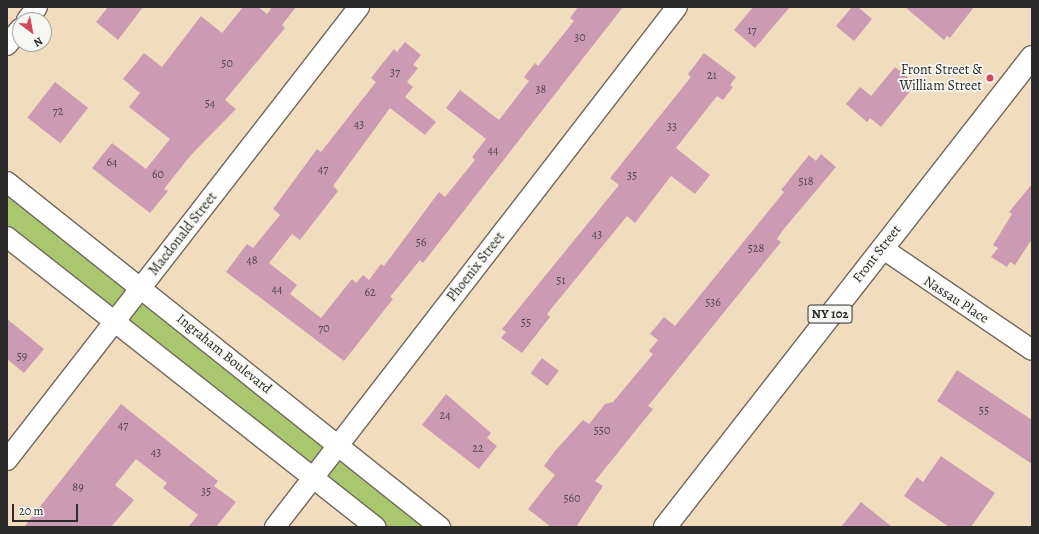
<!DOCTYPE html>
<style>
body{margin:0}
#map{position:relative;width:1039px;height:534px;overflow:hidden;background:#f2dcbe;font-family:Alegreya,serif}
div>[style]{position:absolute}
.green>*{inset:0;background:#abc76e}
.building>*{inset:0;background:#cb9bb4;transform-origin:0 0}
.roads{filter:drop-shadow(1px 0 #71695e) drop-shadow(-1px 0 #71695e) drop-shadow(0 1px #71695e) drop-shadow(0 -1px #71695e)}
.minor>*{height:20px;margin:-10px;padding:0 10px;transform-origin:10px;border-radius:10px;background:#fff}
.primary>*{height:22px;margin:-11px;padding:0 11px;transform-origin:11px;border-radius:11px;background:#fff}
.dots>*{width:11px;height:11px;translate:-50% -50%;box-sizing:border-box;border:2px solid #f6f6f2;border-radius:50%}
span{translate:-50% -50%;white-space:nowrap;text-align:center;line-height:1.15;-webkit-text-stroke:3.5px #f6f6f2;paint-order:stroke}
.number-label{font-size:12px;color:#53474d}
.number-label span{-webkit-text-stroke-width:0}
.shield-label span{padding:1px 3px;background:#f6f6f2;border:1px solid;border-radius:3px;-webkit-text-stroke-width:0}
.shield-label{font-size:13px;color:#2b2b2b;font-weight:700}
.poi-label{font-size:14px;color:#2b2b2b}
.right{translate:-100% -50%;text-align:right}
.street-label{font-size:14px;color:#2b2b2b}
.frame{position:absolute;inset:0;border:8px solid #2b2b2b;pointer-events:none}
.north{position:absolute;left:12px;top:12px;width:40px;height:40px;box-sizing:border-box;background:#f6f6f2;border:1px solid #a5a5a2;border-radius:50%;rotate:148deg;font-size:11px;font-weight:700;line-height:16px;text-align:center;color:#2b2b2b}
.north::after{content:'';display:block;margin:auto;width:14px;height:18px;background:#d1495b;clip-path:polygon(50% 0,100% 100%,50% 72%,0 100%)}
.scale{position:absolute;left:12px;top:504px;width:66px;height:18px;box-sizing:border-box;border:2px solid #2b2b2b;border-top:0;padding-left:5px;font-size:12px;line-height:14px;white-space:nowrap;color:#2b2b2b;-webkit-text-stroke:3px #f6f6f2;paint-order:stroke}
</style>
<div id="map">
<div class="green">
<div style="clip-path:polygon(7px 182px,440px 527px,375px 527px,7px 237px)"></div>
</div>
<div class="building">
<div style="clip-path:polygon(108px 7px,143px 7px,118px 40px,96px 22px)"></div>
<div style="clip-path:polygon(243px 7px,258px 7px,267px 14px,272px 7px,296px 7px,282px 25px,285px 28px,225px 100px,236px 109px,191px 155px,164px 189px,168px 191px,150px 213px,92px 168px,112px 143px,146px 169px,170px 139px,129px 107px,140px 93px,123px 79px,144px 53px,162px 67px,201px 16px,222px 33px)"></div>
<div style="clip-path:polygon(578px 7px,623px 7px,423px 263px,420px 260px,390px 297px,393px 299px,344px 361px,226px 272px,247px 244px,253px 248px,280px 215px,273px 209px,317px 149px,321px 152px,376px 82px,371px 78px,394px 49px,397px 52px,405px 42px,421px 55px,413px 65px,418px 68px,407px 82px,413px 87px,405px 97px,436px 122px,425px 135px,390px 108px,333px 186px,338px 191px,300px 240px,292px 234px,269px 263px,297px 285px,290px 294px,321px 318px,352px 279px,356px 283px,363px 275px,369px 280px,381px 264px,384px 266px,439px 192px,445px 197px,475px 160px,472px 157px,486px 139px,446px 108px,460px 90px,499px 120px,529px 81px,524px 77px,535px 63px,538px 66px,574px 21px,570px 18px)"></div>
<div style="clip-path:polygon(753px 7px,790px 7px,755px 48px,734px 30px)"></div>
<div style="clip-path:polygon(852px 7px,858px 7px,872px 19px,854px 41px,836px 26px)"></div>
<div style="clip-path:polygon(905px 7px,974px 7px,950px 38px,947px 36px,944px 40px)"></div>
<div style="clip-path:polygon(704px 53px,736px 77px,730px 85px,733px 87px,723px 100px,717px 96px,676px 148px,710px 175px,695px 194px,671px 176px,635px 223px,627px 216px,547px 314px,550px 317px,522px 353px,501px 338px,506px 332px,502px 329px,619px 185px,610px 178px,691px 77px,688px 74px)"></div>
<div style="clip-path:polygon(895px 67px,916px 84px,881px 127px,870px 118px,867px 122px,846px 104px,860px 87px,871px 96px)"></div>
<div style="left:55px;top:82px;width:42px;height:45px;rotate:38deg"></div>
<div style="clip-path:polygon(821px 154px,836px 167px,783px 230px,777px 239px,781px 242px,648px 406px,653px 409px,595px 481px,603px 486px,576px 527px,551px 527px,528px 509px,555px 475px,544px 466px,554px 452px,583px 420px,589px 424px,605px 404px,613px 402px,653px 354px,649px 351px,658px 340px,650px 334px,664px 317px,675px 326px,784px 192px,781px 190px,809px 155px,816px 161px)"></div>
<div style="clip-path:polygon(1032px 184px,1032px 239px,1015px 265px,1010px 262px,1007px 267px,991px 257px,998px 248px,993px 245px,1012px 214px,1009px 212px)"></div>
<div style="clip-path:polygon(7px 319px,44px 349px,24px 373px,7px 359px)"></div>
<div style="left:542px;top:358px;width:21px;height:19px;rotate:37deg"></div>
<div style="clip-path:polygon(957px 370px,1032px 420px,1032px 464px,937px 401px)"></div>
<div style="clip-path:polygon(446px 394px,491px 433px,487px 438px,497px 446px,479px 469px,422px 425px)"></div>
<div style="clip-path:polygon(121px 404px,218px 481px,214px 486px,236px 502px,216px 527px,188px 527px,198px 515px,163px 488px,167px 483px,136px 459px,115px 485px,134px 500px,111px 527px,24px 527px)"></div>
<div style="clip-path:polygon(941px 456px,995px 493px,971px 527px,949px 527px,904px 496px,917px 477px,923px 482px)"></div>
<div style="clip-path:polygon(861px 502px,892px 527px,841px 527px)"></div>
</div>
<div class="roads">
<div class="minor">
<div style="left:27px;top:20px;width:16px;rotate:-52deg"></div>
<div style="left:7px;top:45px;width:21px;rotate:-51deg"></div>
<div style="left:7px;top:182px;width:554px;rotate:38.55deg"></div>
<div style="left:7px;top:237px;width:469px;rotate:38.2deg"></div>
<div style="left:882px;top:248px;width:181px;rotate:34.2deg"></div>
<div style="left:7px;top:460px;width:574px;rotate:-52.15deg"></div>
<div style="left:275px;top:527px;width:657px;rotate:-52.29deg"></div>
</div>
<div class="primary">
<div style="left:665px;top:527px;width:596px;rotate:-52.02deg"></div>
</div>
</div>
<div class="dots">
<div style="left:990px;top:78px;background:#d1495b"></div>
</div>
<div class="number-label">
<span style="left:752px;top:31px">17</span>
<span style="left:580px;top:38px">30</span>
<span style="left:227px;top:64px">50</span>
<span style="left:395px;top:73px">37</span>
<span style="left:712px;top:76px">21</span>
<span style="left:541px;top:90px">38</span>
<span style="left:210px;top:104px">54</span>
<span style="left:58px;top:112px">72</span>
<span style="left:359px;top:125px">43</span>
<span style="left:672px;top:127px">33</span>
<span style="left:493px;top:151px">44</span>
<span style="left:112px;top:163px">64</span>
<span style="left:323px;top:170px">47</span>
<span style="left:158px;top:175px">60</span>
<span style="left:632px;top:176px">35</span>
<span style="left:806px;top:182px">518</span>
<span style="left:597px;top:235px">43</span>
<span style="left:421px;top:243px">56</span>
<span style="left:756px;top:249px">528</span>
<span style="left:252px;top:261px">48</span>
<span style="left:561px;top:281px">51</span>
<span style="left:277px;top:290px">44</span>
<span style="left:370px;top:293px">62</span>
<span style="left:713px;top:303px">536</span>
<span style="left:526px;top:323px">55</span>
<span style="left:324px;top:329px">70</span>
<span style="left:22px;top:357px">59</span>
<span style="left:984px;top:411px">55</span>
<span style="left:445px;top:416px">24</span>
<span style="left:123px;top:426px">47</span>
<span style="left:602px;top:431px">550</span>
<span style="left:478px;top:449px">22</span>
<span style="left:156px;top:453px">43</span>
<span style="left:78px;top:488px">89</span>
<span style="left:206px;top:492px">35</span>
<span style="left:572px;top:499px">560</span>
</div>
<div class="shield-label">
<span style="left:830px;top:314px">NY 102</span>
</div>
<div class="poi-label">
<span class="right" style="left:982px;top:78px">Front Street &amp;<br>William Street</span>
</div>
<div class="street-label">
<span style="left:183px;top:234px;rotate:-52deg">Macdonald Street</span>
<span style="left:877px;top:254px;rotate:-52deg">Front Street</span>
<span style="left:476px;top:267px;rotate:-52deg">Phoenix Street</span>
<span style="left:956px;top:300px;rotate:33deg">Nassau Place</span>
<span style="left:224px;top:354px;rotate:39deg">Ingraham Boulevard</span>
</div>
<div class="frame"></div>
<div class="north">N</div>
<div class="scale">20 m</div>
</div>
